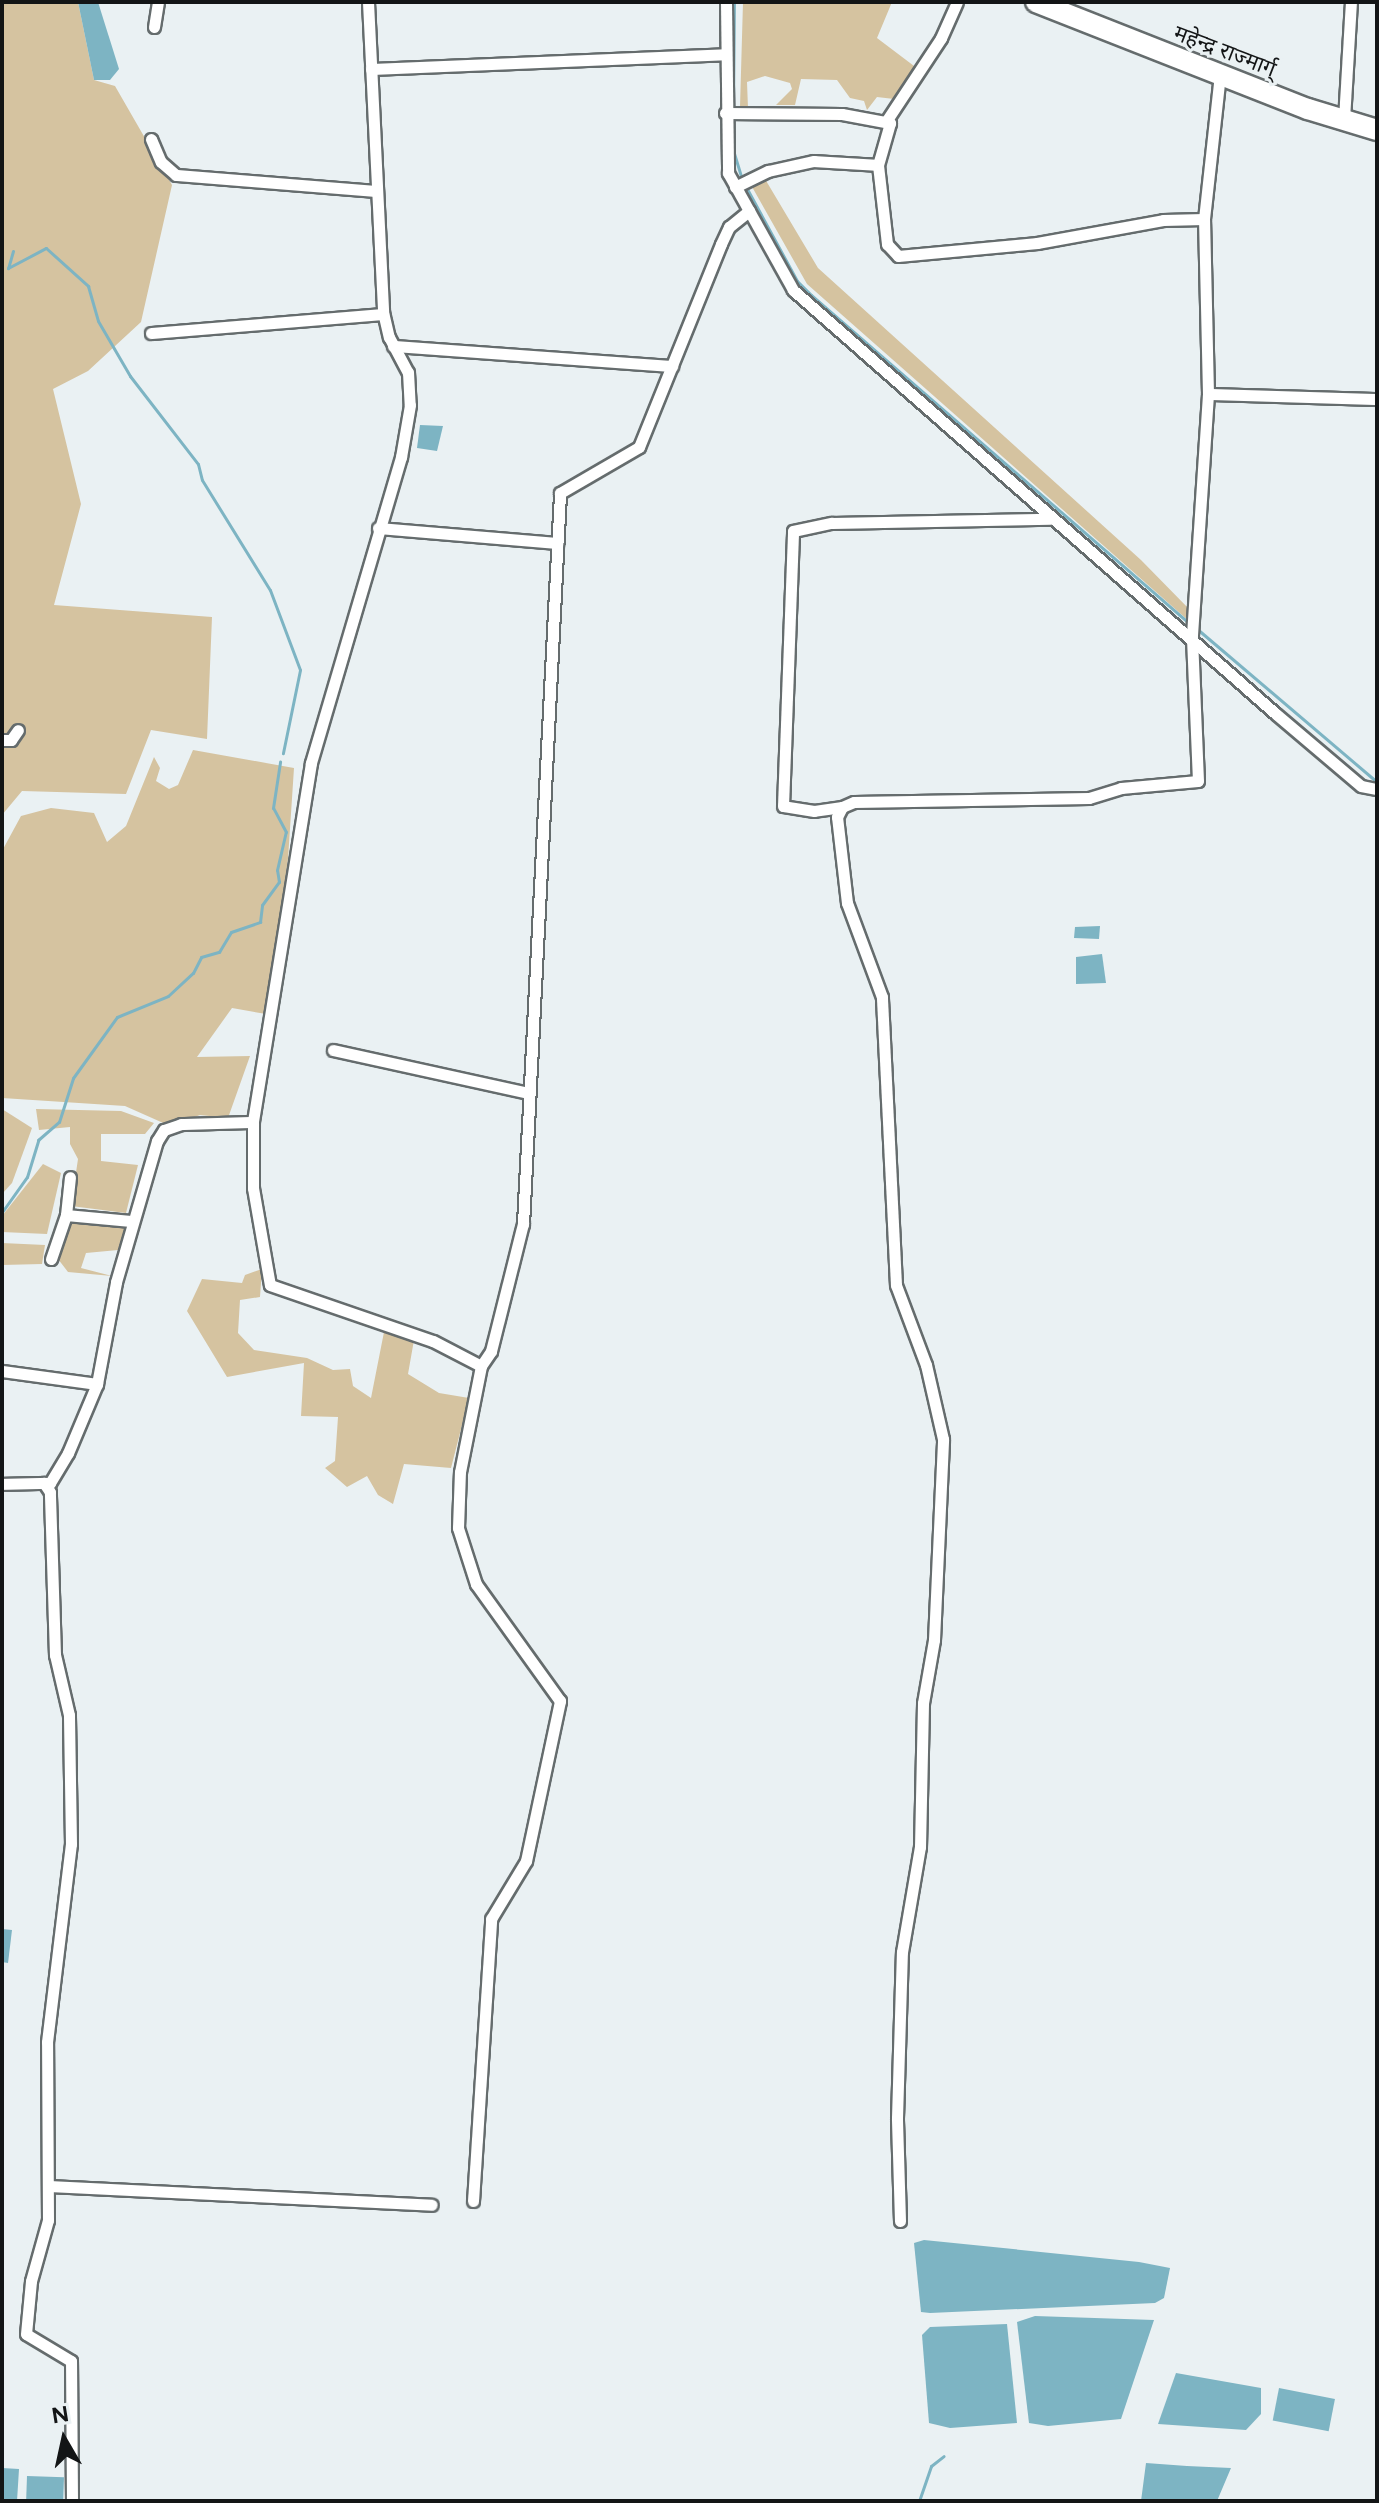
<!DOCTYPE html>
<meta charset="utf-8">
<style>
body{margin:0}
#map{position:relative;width:1379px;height:2503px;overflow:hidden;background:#eaf1f3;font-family:Figtree,"Noto Sans Devanagari",sans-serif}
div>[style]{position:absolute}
.green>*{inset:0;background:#d5c3a0}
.water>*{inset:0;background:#7db4c3;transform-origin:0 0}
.stream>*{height:3px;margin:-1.5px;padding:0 1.5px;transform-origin:1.5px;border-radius:1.5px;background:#7db4c3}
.roads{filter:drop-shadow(2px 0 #656c6d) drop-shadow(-2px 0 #656c6d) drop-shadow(0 2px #656c6d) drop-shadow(0 -2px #656c6d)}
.minor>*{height:11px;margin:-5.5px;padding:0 5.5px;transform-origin:5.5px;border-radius:5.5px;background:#fff}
.trunk>*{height:20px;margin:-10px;padding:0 10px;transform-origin:10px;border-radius:10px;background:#fff}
span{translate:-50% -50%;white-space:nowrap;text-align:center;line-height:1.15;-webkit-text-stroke:6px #eaf1f3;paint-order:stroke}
.street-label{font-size:22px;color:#131516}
.frame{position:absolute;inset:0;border:4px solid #131516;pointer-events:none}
.north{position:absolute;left:24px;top:2399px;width:80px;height:80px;-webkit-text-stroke:6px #eaf1f3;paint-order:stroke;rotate:351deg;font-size:22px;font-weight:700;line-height:32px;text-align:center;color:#131516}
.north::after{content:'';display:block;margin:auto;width:28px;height:36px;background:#131516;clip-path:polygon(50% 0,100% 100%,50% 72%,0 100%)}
</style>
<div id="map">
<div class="green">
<div style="clip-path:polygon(2px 2px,78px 2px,94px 80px,115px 86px,172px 185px,141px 322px,88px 371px,53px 389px,81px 504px,54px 605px,212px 617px,207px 739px,151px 730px,126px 794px,22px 791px,2px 815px)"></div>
<div style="clip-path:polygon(743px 2px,892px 2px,877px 38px,918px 69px,894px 99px,877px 97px,867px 110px,864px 101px,850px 98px,837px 80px,801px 79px,795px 105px,776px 105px,792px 89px,790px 83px,765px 76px,747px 82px,748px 108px,740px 107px)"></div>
<div style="clip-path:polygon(765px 179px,818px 268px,1141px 560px,1191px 611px,1190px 622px,807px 284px,751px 185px)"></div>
<div style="clip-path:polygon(193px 750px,294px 768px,288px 859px,266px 1014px,232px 1008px,197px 1057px,250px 1056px,228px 1118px,200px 1115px,170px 1126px,125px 1106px,2px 1098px,2px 851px,21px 816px,51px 808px,94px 813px,107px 842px,126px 826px,154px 757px,160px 768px,156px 781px,169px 789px,178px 785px)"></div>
<div style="clip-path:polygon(2px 1109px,32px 1128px,12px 1183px,2px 1194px)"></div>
<div style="clip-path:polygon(36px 1109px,121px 1111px,154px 1123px,145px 1134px,101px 1134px,101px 1161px,138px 1165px,126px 1213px,71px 1206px,78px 1159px,70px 1144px,70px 1127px,39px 1130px)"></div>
<div style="clip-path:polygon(43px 1164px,61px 1173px,47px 1234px,2px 1232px,2px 1216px)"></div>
<div style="clip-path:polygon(67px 1223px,126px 1228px,118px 1250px,86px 1253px,81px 1268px,112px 1276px,68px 1272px,58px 1259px)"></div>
<div style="clip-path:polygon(2px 1243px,45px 1245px,42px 1264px,2px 1265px)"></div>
<div style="clip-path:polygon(262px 1269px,260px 1297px,240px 1300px,238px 1333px,254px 1350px,307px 1358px,333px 1370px,350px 1369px,353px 1386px,371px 1398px,384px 1332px,414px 1340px,408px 1374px,439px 1393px,469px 1398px,451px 1468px,404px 1464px,393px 1504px,378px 1495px,367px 1476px,347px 1487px,325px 1468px,335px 1461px,338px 1417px,301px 1416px,304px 1363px,227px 1377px,187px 1311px,202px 1279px,242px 1283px,245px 1275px)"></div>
</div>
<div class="water">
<div style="clip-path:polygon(78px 2px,98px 2px,119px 69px,110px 80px,94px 80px)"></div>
<div style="clip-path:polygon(420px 425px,443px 426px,437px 451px,417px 448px)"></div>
<div style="clip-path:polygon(1100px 926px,1099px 939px,1074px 938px,1075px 927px)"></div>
<div style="clip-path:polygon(1102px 954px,1106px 983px,1076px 984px,1076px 957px)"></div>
<div style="clip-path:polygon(2px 1929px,12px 1930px,8px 1963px,2px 1962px)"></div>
<div style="clip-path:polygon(924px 2240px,1139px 2262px,1170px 2268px,1164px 2298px,1155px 2303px,930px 2313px,921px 2312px,914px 2243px)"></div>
<div style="clip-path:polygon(1035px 2316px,1154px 2320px,1121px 2419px,1048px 2426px,1029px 2423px,1017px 2322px)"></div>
<div style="clip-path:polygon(1007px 2324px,1017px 2423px,950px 2428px,929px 2423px,922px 2335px,930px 2327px)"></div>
<div style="clip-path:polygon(1176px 2373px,1261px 2388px,1261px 2414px,1246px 2430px,1158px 2424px)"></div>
<div style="left:1279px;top:2388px;width:57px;height:33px;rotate:11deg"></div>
<div style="clip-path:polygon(1146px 2463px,1187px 2466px,1231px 2468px,1217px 2501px,1141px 2501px)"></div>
<div style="clip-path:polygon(2px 2468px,19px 2469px,17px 2501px,2px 2501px)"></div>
<div style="left:27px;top:2476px;width:37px;height:25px;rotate:2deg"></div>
</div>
<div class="stream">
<div style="left:733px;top:110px;width:108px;rotate:-89.5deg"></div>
<div style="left:733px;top:134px;width:16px;rotate:-90deg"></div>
<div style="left:733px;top:150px;width:31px;rotate:73deg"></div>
<div style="left:746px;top:187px;width:107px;rotate:61.5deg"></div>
<div style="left:797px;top:281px;width:20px;rotate:45deg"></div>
<div style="left:811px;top:295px;width:502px;rotate:40.96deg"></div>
<div style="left:13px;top:251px;width:18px;rotate:106deg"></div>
<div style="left:8px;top:268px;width:43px;rotate:-27.8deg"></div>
<div style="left:46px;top:248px;width:57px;rotate:42.1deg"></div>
<div style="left:88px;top:286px;width:36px;rotate:74deg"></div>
<div style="left:98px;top:321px;width:64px;rotate:59.8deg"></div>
<div style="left:130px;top:376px;width:111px;rotate:52.3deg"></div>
<div style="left:198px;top:464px;width:16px;rotate:76deg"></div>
<div style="left:202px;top:480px;width:129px;rotate:58.3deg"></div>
<div style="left:270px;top:590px;width:85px;rotate:69.4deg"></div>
<div style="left:300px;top:670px;width:85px;rotate:101.6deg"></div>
<div style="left:1196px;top:628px;width:238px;rotate:40.4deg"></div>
<div style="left:2px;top:1212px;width:43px;rotate:-54.5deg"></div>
<div style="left:27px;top:1177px;width:39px;rotate:-73deg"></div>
<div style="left:38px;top:1140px;width:28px;rotate:-41deg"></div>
<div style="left:59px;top:1122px;width:46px;rotate:-72.3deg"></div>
<div style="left:73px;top:1078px;width:75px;rotate:-54.2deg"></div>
<div style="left:117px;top:1017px;width:55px;rotate:-22.4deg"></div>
<div style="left:168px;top:996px;width:34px;rotate:-43deg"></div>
<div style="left:193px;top:973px;width:18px;rotate:-63deg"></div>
<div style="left:201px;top:957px;width:19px;rotate:-16deg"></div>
<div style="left:219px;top:952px;width:23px;rotate:-59deg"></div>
<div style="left:231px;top:932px;width:31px;rotate:-19deg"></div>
<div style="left:260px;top:922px;width:17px;rotate:-83deg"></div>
<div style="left:262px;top:905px;width:29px;rotate:-54deg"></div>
<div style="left:279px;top:882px;width:12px;rotate:-99deg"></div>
<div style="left:277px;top:870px;width:39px;rotate:-77deg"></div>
<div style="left:286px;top:832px;width:27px;rotate:-118deg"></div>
<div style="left:273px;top:808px;width:47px;rotate:-81.3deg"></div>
<div style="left:919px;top:2501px;width:37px;rotate:-71deg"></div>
<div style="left:931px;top:2466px;width:16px;rotate:-38deg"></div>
</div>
<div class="roads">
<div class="minor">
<div style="left:368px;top:2px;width:310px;rotate:87.2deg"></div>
<div style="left:383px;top:312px;width:26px;rotate:77deg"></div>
<div style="left:389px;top:337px;width:40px;rotate:62deg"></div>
<div style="left:408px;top:372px;width:33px;rotate:87deg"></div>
<div style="left:410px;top:405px;width:53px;rotate:99.8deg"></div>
<div style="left:401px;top:457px;width:319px;rotate:106.4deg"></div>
<div style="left:311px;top:763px;width:364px;rotate:99.2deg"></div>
<div style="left:253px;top:1122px;width:66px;rotate:90deg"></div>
<div style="left:253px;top:1188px;width:98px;rotate:80.1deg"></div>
<div style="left:270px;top:1285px;width:172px;rotate:19deg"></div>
<div style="left:433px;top:1341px;width:54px;rotate:27.5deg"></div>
<div style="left:726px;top:2px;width:171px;rotate:89.3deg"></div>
<div style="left:728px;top:173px;width:134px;rotate:60.9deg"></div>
<div style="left:793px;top:290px;width:643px;rotate:41.28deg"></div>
<div style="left:1276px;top:714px;width:111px;rotate:40.3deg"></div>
<div style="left:1361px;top:786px;width:16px;rotate:11deg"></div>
<div style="left:154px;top:27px;width:25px;rotate:-81deg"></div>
<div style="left:371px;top:69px;width:355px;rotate:-2.4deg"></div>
<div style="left:725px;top:113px;width:117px;rotate:0.5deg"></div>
<div style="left:842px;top:114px;width:49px;rotate:10.6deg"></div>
<div style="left:890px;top:123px;width:44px;rotate:105.9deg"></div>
<div style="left:878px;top:165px;width:80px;rotate:83.5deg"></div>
<div style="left:887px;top:244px;width:16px;rotate:47deg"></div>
<div style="left:898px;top:256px;width:140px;rotate:-5.3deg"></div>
<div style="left:1037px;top:243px;width:128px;rotate:-10.3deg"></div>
<div style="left:1163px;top:220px;width:41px;rotate:-1.4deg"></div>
<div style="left:1344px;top:119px;width:117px;rotate:-86.6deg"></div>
<div style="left:887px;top:120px;width:98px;rotate:-56.6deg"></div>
<div style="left:941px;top:38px;width:39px;rotate:-66deg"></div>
<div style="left:151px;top:139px;width:25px;rotate:67deg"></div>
<div style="left:161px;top:162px;width:20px;rotate:41deg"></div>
<div style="left:176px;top:175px;width:198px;rotate:4.6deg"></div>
<div style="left:735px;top:187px;width:37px;rotate:-26deg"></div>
<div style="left:768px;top:171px;width:47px;rotate:-12.3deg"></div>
<div style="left:814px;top:161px;width:64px;rotate:3.6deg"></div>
<div style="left:151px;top:333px;width:233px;rotate:-4.7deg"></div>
<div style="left:393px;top:346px;width:280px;rotate:4.1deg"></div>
<div style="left:1208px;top:394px;width:169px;rotate:1.7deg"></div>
<div style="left:378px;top:528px;width:180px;rotate:4.8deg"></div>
<div style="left:2px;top:740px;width:9px"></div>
<div style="left:11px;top:740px;width:12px;rotate:-55deg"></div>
<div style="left:842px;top:807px;width:28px;rotate:172deg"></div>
<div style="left:814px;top:811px;width:31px;rotate:-171deg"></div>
<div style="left:783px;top:806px;width:275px;rotate:-87.9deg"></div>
<div style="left:793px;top:531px;width:40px;rotate:-12deg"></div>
<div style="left:832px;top:523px;width:218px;rotate:-1.1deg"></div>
<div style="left:333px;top:1050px;width:201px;rotate:12.4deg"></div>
<div style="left:66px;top:1215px;width:38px;rotate:-84deg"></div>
<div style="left:51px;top:1259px;width:46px;rotate:-71.2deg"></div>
<div style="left:66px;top:1215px;width:65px;rotate:5.3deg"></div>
<div style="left:2px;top:1371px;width:96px;rotate:7.8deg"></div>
<div style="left:2px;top:1484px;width:42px;rotate:-1.4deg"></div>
<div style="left:49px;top:2186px;width:383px;rotate:2.8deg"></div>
<div style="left:473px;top:2201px;width:283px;rotate:-86.3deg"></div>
<div style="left:491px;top:1919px;width:68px;rotate:-58.9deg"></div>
<div style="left:526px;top:1861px;width:164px;rotate:-78deg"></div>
<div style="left:560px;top:1701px;width:144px;rotate:-125.7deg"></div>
<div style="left:476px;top:1584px;width:59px;rotate:-107.8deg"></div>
<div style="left:458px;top:1528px;width:56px;rotate:-88deg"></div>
<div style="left:460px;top:1472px;width:108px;rotate:-78.8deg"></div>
<div style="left:481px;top:1366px;width:18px;rotate:-56deg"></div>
<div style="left:491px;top:1351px;width:131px;rotate:-75.9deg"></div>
<div style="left:523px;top:1224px;width:732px;rotate:-87.1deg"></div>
<div style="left:560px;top:493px;width:91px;rotate:-30.2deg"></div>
<div style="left:639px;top:447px;width:219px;rotate:-68deg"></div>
<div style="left:721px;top:244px;width:19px;rotate:-65deg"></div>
<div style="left:729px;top:227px;width:26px;rotate:-39deg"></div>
<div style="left:900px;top:2221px;width:103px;rotate:-91.7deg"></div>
<div style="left:897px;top:2118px;width:166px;rotate:-88.3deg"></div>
<div style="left:902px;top:1952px;width:107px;rotate:-80.3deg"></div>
<div style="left:920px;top:1847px;width:144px;rotate:-88.8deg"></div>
<div style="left:923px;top:1703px;width:64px;rotate:-80.1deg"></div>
<div style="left:934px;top:1640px;width:201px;rotate:-87.4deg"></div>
<div style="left:943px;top:1439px;width:76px;rotate:-102.9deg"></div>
<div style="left:926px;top:1365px;width:85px;rotate:-110.6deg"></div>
<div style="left:896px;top:1285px;width:288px;rotate:-92.8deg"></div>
<div style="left:882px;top:997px;width:100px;rotate:-110.4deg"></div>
<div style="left:847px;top:903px;width:87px;rotate:-96.6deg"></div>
<div style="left:837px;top:817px;width:11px;rotate:-63deg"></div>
<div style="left:842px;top:807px;width:13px;rotate:-23deg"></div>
<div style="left:854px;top:802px;width:235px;rotate:-1deg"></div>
<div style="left:1089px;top:798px;width:34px;rotate:-17deg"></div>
<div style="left:1121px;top:788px;width:77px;rotate:-5.2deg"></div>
<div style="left:1198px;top:781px;width:146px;rotate:-92.4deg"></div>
<div style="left:1192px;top:635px;width:242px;rotate:-86.2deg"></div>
<div style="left:1208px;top:394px;width:175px;rotate:-91.3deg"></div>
<div style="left:1204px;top:219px;width:145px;rotate:-83.7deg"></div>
<div style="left:72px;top:2501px;width:140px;rotate:-90.4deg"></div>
<div style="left:71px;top:2361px;width:52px;rotate:-149deg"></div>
<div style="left:26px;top:2334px;width:53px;rotate:-84.6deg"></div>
<div style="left:31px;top:2281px;width:63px;rotate:-74.4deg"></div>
<div style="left:48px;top:2220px;width:178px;rotate:-90.3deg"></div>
<div style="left:47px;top:2042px;width:199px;rotate:-83.1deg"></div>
<div style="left:71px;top:1844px;width:129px;rotate:-90.9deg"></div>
<div style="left:69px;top:1715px;width:62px;rotate:-103.1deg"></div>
<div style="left:55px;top:1655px;width:163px;rotate:-91.8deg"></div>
<div style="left:50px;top:1492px;width:11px;rotate:-124deg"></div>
<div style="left:44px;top:1483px;width:6px"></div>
<div style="left:50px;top:1483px;width:35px;rotate:-59deg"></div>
<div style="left:68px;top:1453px;width:75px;rotate:-67.2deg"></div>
<div style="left:97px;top:1384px;width:104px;rotate:-79.4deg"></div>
<div style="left:116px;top:1282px;width:147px;rotate:-73.8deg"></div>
<div style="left:157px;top:1141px;width:13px;rotate:-58deg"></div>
<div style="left:164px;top:1130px;width:18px;rotate:-19deg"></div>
<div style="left:181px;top:1124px;width:72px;rotate:-1.6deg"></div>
</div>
<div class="trunk">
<div style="left:1036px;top:2px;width:292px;rotate:21.5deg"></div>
<div style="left:1308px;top:109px;width:72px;rotate:16.9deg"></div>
</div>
</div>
<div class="street-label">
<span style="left:1225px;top:51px;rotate:21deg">महेन्द्र राज्मार्ग्</span>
</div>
<div class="frame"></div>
<div class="north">N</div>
</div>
